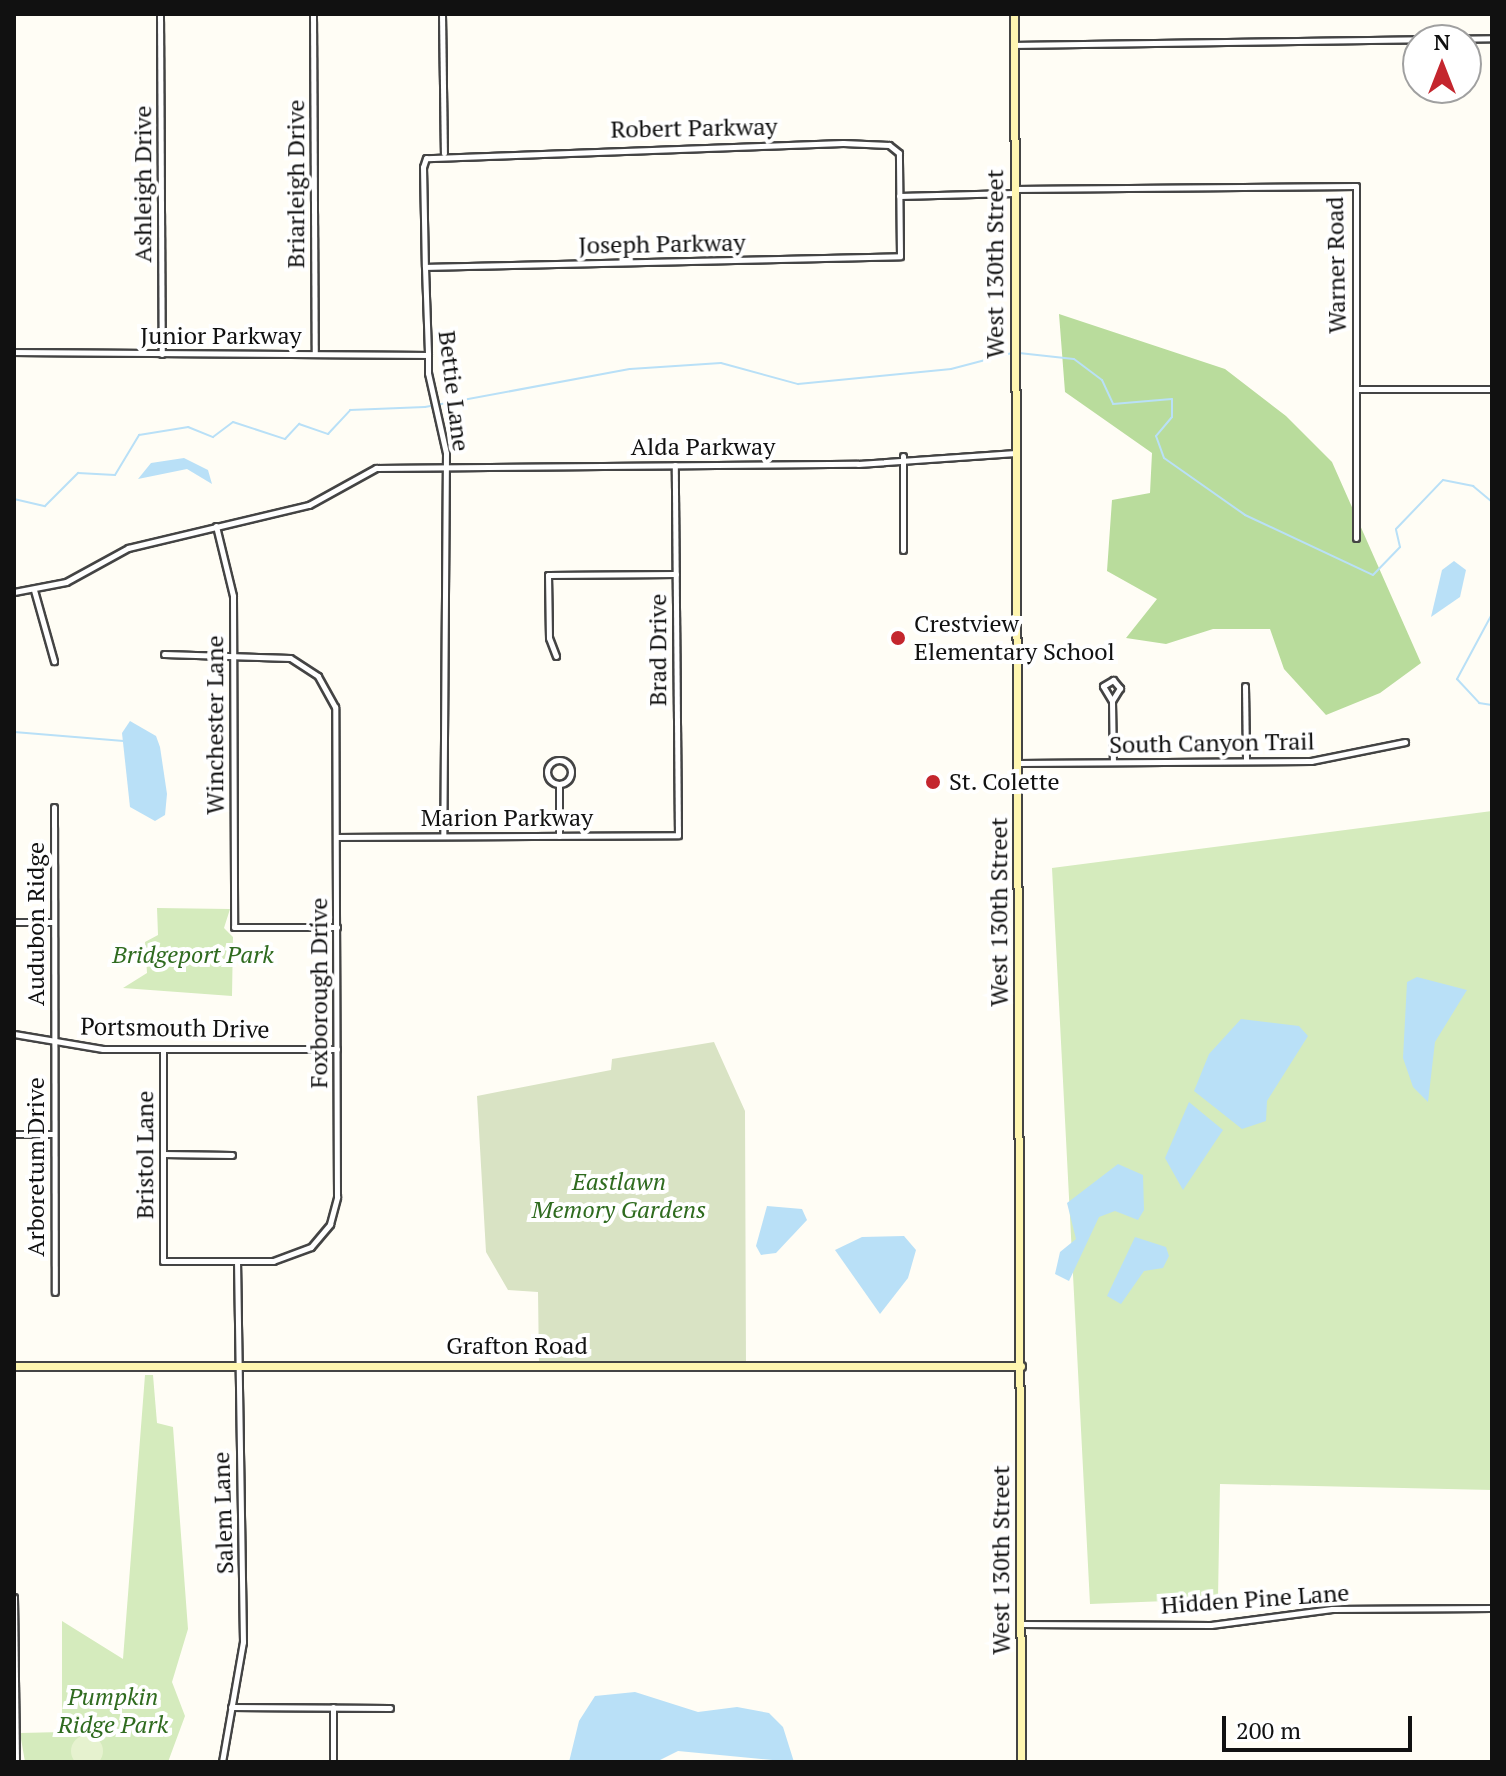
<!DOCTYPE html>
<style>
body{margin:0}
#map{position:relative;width:1506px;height:1776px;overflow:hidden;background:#fffdf5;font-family:"PT Serif",serif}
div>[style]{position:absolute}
.green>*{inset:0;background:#d5ebbd}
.forest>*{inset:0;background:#b9dc9c}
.cemetery>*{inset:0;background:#d9e3c4}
.pitch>*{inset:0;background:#e6f2cf}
.round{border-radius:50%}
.water>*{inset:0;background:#b9e0f7}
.stream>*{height:2px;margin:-1px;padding:0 1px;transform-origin:1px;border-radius:1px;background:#b9e0f7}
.roads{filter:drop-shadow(2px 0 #444) drop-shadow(-2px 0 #444) drop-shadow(0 2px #444) drop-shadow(0 -2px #444)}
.street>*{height:5px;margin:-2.5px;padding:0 2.5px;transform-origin:2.5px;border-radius:2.5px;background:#fff}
.street>.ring{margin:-2.5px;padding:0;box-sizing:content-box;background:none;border:5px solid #fff;border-radius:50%}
.secondary>*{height:7px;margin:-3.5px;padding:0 3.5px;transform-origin:3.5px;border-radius:3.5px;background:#fff6b0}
.dots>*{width:22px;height:22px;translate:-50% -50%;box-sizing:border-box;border:4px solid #fff;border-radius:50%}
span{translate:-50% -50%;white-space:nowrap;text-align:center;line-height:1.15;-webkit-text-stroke:8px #fff;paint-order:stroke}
.street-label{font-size:24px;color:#111}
.poi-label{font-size:24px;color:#111}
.left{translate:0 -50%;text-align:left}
.park-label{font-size:24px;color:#2f6b1f;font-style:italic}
.frame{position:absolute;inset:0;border:16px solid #111;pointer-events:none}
.north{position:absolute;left:1402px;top:24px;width:80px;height:80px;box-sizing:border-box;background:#fff;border:2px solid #a0a0a0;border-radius:50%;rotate:0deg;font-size:22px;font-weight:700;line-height:32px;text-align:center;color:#111}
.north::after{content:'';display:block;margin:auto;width:28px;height:36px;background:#c4262e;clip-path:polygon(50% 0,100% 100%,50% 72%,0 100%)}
.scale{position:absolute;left:1222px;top:1716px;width:190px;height:36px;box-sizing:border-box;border:4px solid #111;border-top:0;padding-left:10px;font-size:24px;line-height:28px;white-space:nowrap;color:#111;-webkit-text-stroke:6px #fff;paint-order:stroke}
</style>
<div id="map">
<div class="green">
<div style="clip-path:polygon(1492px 811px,1492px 1490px,1220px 1484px,1218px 1599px,1090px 1604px,1052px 868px)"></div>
<div style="clip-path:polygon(157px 908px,230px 909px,224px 928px,233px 937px,232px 996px,123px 988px,147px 973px,145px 942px,158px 935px)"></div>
<div style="clip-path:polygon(145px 1375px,153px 1375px,157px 1423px,173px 1427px,188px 1629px,172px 1682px,185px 1716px,168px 1762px,25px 1762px,20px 1733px,62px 1732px,62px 1621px,123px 1659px)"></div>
</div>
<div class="forest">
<div style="clip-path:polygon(1059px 314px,1225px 369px,1286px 416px,1332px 462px,1421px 663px,1380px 693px,1326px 715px,1284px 669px,1270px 629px,1213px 629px,1166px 644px,1126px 638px,1157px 599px,1107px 571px,1112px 500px,1150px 493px,1152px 453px,1065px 392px)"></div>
</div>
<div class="cemetery">
<div style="clip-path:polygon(714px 1042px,745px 1111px,746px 1366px,539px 1366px,538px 1292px,508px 1290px,486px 1252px,477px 1096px,611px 1070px,612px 1059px)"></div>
</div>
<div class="pitch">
<div class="round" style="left:71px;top:1735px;width:32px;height:32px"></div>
</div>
<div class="water">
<div style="clip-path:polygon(184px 458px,208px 470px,212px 484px,187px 469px,138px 479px,151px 463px)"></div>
<div style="clip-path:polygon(1454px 561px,1466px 570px,1460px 597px,1431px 617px,1442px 570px)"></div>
<div style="clip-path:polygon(130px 721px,156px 736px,160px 747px,167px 794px,165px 815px,155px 821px,130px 807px,122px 733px)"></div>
<div style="clip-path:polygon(1417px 977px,1467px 990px,1435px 1042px,1428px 1102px,1413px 1087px,1403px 1058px,1407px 982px)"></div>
<div style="clip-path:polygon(1241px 1019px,1299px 1026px,1308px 1036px,1267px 1101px,1266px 1121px,1242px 1129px,1194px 1091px,1209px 1054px)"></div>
<div style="clip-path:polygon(1189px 1102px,1223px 1130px,1183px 1190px,1165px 1158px)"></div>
<div style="clip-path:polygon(1118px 1164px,1143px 1175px,1144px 1210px,1138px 1220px,1115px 1211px,1099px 1217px,1069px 1281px,1055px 1274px,1060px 1252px,1076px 1239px,1067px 1203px)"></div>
<div style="clip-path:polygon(767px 1206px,802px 1209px,807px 1220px,776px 1253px,761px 1255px,756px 1246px)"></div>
<div style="clip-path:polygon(904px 1236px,916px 1250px,908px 1278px,880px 1314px,835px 1250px,862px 1237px)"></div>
<div style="clip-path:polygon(1135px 1237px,1166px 1247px,1169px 1256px,1163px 1268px,1144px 1271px,1121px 1304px,1107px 1296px)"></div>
<div style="clip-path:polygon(635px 1692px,698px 1712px,737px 1707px,769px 1713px,783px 1727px,794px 1762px,678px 1751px,656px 1762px,569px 1762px,579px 1721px,595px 1696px)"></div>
</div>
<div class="stream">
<div style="left:1019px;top:353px;width:55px;rotate:6.2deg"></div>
<div style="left:1074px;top:359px;width:35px;rotate:37deg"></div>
<div style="left:1102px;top:380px;width:26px;rotate:65deg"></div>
<div style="left:1113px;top:404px;width:59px;rotate:-4.8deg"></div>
<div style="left:1172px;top:399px;width:18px;rotate:90deg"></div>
<div style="left:1172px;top:417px;width:25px;rotate:130deg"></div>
<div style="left:1156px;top:436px;width:23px;rotate:70deg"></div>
<div style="left:1164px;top:458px;width:99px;rotate:35.1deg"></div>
<div style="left:1245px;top:515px;width:141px;rotate:25.1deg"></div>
<div style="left:1373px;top:575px;width:39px;rotate:-46deg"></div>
<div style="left:1400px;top:547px;width:18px;rotate:-103deg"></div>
<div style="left:1396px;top:529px;width:68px;rotate:-46.2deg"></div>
<div style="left:1443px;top:480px;width:31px;rotate:11deg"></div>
<div style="left:1473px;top:486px;width:25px;rotate:40deg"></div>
<div style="left:14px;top:499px;width:32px;rotate:13deg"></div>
<div style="left:45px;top:506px;width:47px;rotate:-45deg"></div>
<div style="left:78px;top:473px;width:37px;rotate:3deg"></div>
<div style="left:115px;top:475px;width:47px;rotate:-59deg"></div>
<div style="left:139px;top:435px;width:50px;rotate:-9.3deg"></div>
<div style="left:188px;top:427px;width:27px;rotate:22deg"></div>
<div style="left:213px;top:437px;width:25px;rotate:-37deg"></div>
<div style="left:233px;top:422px;width:55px;rotate:18.1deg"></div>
<div style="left:285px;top:439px;width:21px;rotate:-47deg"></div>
<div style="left:299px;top:424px;width:31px;rotate:19deg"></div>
<div style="left:328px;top:434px;width:33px;rotate:-47deg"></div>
<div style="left:350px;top:410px;width:75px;rotate:-2.3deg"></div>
<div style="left:425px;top:407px;width:208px;rotate:-10.5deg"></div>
<div style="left:630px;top:369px;width:91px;rotate:-3.8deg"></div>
<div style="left:721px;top:363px;width:80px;rotate:15.3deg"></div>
<div style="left:798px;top:384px;width:154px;rotate:-5.6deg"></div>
<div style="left:951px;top:369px;width:63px;rotate:-14.7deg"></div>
<div style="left:1492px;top:614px;width:74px;rotate:118.3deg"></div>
<div style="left:1457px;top:679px;width:33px;rotate:47deg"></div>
<div style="left:1479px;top:703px;width:13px;rotate:9deg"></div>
<div style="left:14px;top:732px;width:110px;rotate:4.7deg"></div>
</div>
<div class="roads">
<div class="street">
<div style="left:160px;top:14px;width:340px;rotate:89.7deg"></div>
<div style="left:313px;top:14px;width:340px;rotate:89.7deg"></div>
<div style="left:442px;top:14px;width:139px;rotate:89.2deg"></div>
<div style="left:1014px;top:45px;width:478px;rotate:-0.8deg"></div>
<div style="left:1015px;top:189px;width:341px;rotate:-0.5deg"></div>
<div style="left:1356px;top:186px;width:352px;rotate:90deg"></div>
<div style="left:899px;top:196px;width:115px;rotate:-1.5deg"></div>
<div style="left:425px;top:267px;width:475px;rotate:-1.3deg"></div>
<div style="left:900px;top:256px;width:103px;rotate:-90.6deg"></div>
<div style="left:899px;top:153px;width:13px;rotate:-141deg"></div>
<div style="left:889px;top:145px;width:46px;rotate:-177.5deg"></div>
<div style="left:843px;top:143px;width:417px;rotate:177.9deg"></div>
<div style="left:426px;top:158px;width:9px;rotate:108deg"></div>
<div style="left:423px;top:167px;width:100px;rotate:88.9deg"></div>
<div style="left:425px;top:267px;width:88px;rotate:88deg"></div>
<div style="left:428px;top:355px;width:18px;rotate:90deg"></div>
<div style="left:428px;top:373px;width:82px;rotate:77.3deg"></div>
<div style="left:446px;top:453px;width:383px;rotate:90.4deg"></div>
<div style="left:14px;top:352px;width:414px;rotate:0.4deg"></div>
<div style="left:1356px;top:389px;width:136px"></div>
<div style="left:903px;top:456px;width:94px;rotate:90deg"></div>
<div style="left:216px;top:526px;width:72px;rotate:76.3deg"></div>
<div style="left:233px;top:596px;width:331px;rotate:89.8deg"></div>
<div style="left:234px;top:927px;width:103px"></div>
<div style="left:34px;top:590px;width:74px;rotate:74.3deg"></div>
<div style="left:14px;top:592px;width:53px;rotate:-10.9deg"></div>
<div style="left:66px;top:582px;width:71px;rotate:-28.7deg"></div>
<div style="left:128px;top:548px;width:186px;rotate:-13.4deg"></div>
<div style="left:309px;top:505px;width:77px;rotate:-28.9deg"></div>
<div style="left:376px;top:468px;width:482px;rotate:-0.5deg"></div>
<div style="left:858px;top:464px;width:158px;rotate:-4deg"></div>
<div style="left:556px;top:656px;width:19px;rotate:-111deg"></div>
<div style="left:549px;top:638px;width:63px;rotate:-90.9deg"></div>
<div style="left:548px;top:575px;width:128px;rotate:-0.4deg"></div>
<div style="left:1245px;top:686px;width:75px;rotate:89.2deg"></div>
<div style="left:1112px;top:701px;width:17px;rotate:-121deg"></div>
<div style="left:1103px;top:686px;width:12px;rotate:-31deg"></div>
<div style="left:1113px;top:680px;width:11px;rotate:49deg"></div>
<div style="left:1120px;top:688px;width:15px;rotate:122deg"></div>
<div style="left:1112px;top:701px;width:61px;rotate:89.1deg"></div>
<div class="ring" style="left:547px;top:760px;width:19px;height:19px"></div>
<div style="left:1018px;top:763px;width:293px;rotate:-0.4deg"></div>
<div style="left:1311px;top:761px;width:96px;rotate:-11.4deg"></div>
<div style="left:559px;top:784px;width:52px;rotate:90deg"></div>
<div style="left:54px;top:807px;width:485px;rotate:89.9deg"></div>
<div style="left:337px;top:837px;width:341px;rotate:-0.3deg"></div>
<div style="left:678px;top:835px;width:370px;rotate:-90.5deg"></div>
<div style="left:14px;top:922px;width:40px"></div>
<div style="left:14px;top:1034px;width:90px;rotate:9.6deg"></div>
<div style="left:103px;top:1049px;width:234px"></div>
<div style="left:163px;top:1049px;width:212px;rotate:90deg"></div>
<div style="left:163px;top:1261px;width:110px"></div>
<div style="left:273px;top:1261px;width:40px;rotate:-20.2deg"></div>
<div style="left:311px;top:1247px;width:30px;rotate:-50deg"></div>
<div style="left:330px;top:1224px;width:28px;rotate:-75deg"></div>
<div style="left:337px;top:1197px;width:490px;rotate:-90.2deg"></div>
<div style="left:335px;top:707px;width:35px;rotate:-119deg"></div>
<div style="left:318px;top:676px;width:33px;rotate:-147deg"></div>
<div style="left:290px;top:658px;width:126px;rotate:-178.2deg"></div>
<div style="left:14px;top:1134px;width:40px"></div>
<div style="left:163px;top:1154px;width:69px;rotate:0.8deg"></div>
<div style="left:14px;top:1597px;width:165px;rotate:89.3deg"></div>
<div style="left:1021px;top:1624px;width:190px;rotate:0.3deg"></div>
<div style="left:1211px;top:1625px;width:122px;rotate:-7.5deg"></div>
<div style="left:1332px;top:1609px;width:160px;rotate:-0.4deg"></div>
<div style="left:231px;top:1707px;width:159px;rotate:0.4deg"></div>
<div style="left:222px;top:1762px;width:122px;rotate:-80.1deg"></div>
<div style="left:243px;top:1642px;width:380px;rotate:-90.9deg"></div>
<div style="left:333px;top:1762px;width:55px;rotate:-90deg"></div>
</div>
<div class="secondary">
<div style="left:1014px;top:14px;width:1748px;rotate:89.77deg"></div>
<div style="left:14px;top:1366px;width:1007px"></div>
</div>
</div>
<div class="dots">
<div style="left:898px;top:638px;background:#c4262e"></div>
<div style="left:933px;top:782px;background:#c4262e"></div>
</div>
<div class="street-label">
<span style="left:694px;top:128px;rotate:-1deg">Robert Parkway</span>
<span style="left:143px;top:184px;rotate:-90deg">Ashleigh Drive</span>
<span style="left:296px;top:184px;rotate:-90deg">Briarleigh Drive</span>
<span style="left:662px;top:244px;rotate:-1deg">Joseph Parkway</span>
<span style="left:995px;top:264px;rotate:-90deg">West 130th Street</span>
<span style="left:1336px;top:265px;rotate:-91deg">Warner Road</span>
<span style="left:221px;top:336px">Junior Parkway</span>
<span style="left:454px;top:391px;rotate:83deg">Bettie Lane</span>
<span style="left:703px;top:447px">Alda Parkway</span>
<span style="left:658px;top:650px;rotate:-90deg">Brad Drive</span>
<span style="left:215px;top:725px;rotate:-90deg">Winchester Lane</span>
<span style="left:1212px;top:743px;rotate:-1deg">South Canyon Trail</span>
<span style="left:507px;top:818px">Marion Parkway</span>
<span style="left:999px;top:912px;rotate:-90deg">West 130th Street</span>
<span style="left:36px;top:924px;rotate:-90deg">Audubon Ridge</span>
<span style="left:319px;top:993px;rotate:-90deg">Foxborough Drive</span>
<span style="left:175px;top:1028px;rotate:1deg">Portsmouth Drive</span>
<span style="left:145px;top:1155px;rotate:-90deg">Bristol Lane</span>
<span style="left:36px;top:1167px;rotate:-90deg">Arboretum Drive</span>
<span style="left:517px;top:1346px">Grafton Road</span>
<span style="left:223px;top:1513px;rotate:-92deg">Salem Lane</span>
<span style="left:1001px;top:1560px;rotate:-90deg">West 130th Street</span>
<span style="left:1255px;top:1599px;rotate:-4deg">Hidden Pine Lane</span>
</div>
<div class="poi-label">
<span class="left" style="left:914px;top:638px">Crestview<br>Elementary School</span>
<span class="left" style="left:949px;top:782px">St. Colette</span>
</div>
<div class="park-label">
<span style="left:193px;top:955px">Bridgeport Park</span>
<span style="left:619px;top:1196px">Eastlawn<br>Memory Gardens</span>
<span style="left:113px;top:1711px">Pumpkin<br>Ridge Park</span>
</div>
<div class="frame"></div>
<div class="north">N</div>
<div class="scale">200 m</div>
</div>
